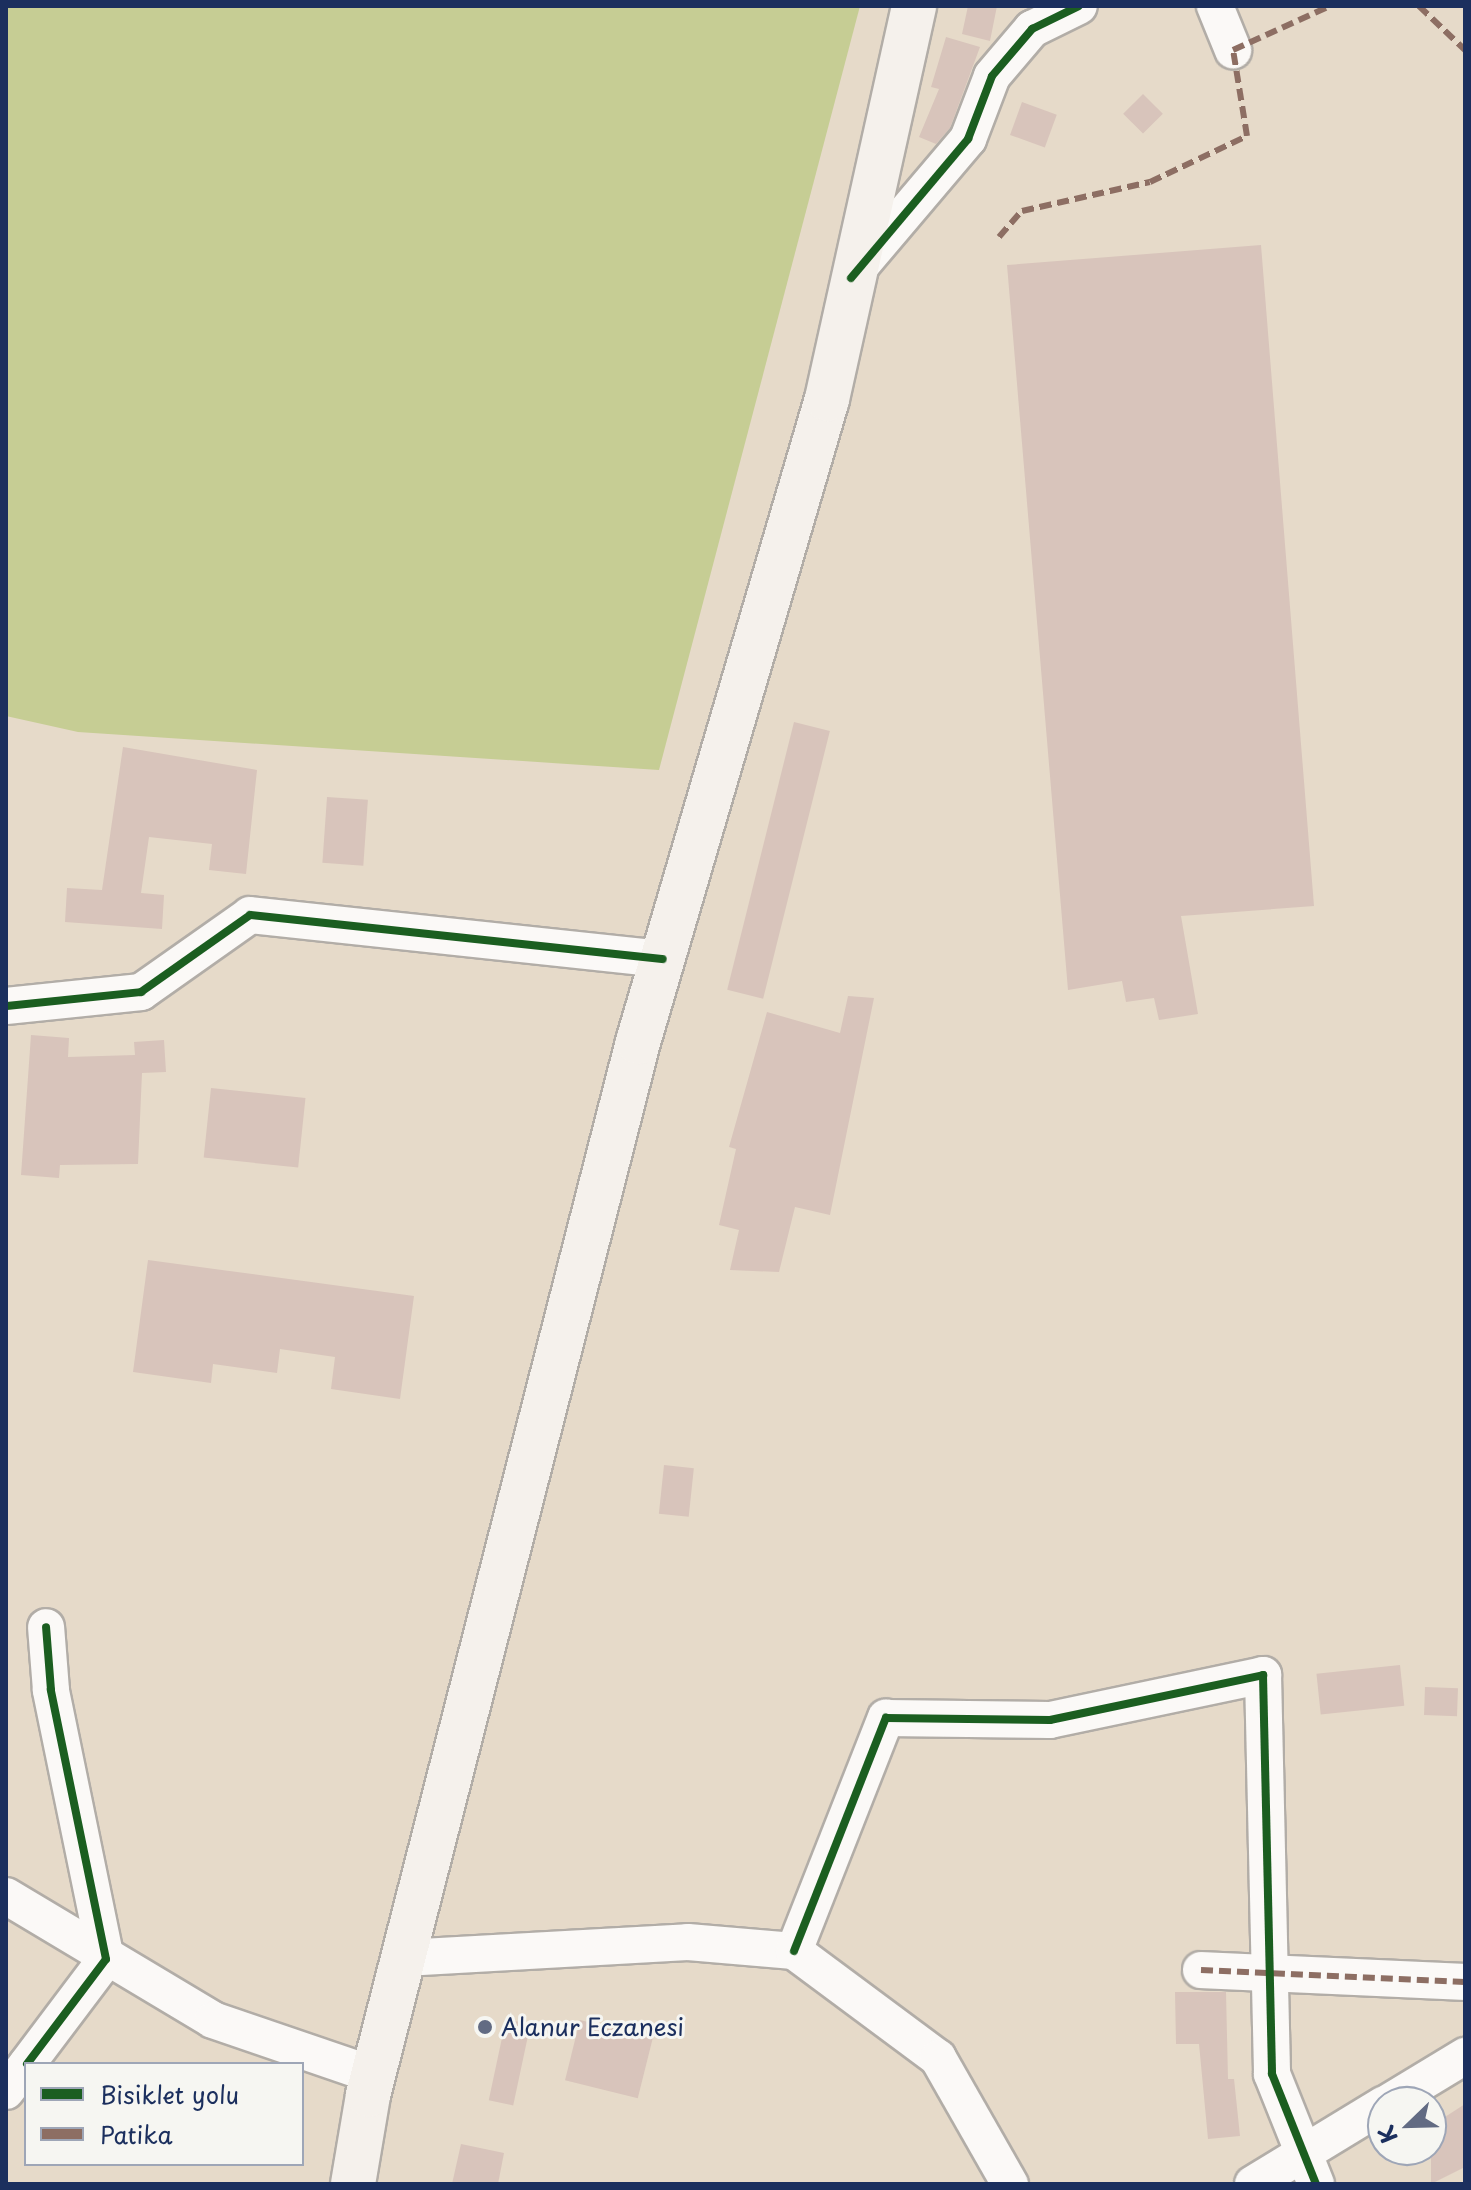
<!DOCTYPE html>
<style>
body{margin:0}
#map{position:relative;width:1471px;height:2190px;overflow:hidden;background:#e6dac9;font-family:"Playpen Sans",sans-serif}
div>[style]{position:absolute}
.green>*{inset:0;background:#c6cd94}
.building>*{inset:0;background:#d8c4bb;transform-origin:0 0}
.roads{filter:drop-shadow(2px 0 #b2ada7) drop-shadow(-2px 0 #b2ada7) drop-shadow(0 2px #b2ada7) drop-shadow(0 -2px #b2ada7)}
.minor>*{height:36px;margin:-18px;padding:0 18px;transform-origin:18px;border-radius:18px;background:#fbf9f7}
.secondary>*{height:44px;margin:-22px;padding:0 22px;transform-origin:22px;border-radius:22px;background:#f5f1ec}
.quiet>*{height:6px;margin-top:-3px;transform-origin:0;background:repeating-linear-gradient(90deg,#8d6e63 0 12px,transparent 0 18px)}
.cycleway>*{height:8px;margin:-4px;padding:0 4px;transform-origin:4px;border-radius:4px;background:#1b5e20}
.dots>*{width:22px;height:22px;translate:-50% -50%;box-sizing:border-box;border:4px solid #f6f6f2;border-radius:50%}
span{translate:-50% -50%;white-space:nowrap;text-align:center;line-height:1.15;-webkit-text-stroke:6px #f6f6f2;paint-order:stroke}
.poi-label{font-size:24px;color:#1b2f5e}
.left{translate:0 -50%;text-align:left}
.frame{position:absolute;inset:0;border:8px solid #1b2f5e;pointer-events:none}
.legend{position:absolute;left:24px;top:2062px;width:280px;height:104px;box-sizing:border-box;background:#f6f6f2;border:2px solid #9ea6b7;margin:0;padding:10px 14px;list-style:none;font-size:24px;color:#1b2f5e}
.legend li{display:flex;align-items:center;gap:16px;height:40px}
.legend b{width:40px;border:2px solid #9ea6b7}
.north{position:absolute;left:1367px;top:2086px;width:80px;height:80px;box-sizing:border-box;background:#f6f6f2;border:2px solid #9ea6b7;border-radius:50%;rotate:247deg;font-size:22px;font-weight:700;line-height:32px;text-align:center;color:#1b2f5e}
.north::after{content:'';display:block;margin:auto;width:28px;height:36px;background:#626b83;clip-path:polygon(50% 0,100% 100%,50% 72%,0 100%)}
</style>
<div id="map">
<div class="green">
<div style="clip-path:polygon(6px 6px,860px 6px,659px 770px,78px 732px,6px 716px)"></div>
</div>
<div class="building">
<div style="clip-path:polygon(968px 6px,997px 6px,990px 41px,962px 34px)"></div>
<div style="clip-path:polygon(946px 37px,980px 47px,950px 128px,936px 144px,919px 137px,939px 89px,931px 87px)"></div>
<div style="left:1143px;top:94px;width:28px;height:28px;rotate:45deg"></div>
<div style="left:1022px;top:102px;width:37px;height:35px;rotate:20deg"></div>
<div style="clip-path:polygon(1261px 245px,1314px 906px,1181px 916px,1198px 1014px,1159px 1020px,1154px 998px,1126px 1002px,1122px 981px,1068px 990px,1007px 265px)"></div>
<div style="left:794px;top:722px;width:37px;height:276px;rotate:14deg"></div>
<div style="clip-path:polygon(123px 747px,257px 770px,246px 874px,209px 870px,212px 844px,149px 837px,141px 893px,164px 895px,162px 929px,65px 922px,67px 888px,102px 890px)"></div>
<div style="left:327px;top:797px;width:41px;height:66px;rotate:4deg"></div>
<div style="clip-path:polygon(848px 996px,874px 998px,830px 1215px,795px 1207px,779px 1272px,730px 1270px,739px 1230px,719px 1225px,736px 1149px,729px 1147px,767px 1012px,840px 1033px)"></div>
<div style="clip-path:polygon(31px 1035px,69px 1038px,68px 1057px,135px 1055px,134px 1042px,164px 1040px,166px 1072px,142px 1073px,138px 1164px,60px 1165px,59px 1178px,21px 1175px)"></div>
<div style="left:211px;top:1088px;width:95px;height:70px;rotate:6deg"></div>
<div style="clip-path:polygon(148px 1260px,414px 1296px,400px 1399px,331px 1389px,335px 1357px,280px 1349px,277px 1373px,213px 1364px,211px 1383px,133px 1372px)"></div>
<div style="left:664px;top:1465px;width:30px;height:49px;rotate:6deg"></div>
<div style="left:1400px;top:1665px;width:41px;height:84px;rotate:84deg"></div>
<div style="left:1425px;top:1687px;width:33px;height:28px;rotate:2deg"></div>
<div style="clip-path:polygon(1175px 1992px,1226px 1992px,1228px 2079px,1234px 2079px,1240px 2136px,1208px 2139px,1199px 2044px,1176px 2044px)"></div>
<div style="left:506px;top:2019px;width:25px;height:83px;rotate:12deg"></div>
<div style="left:580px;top:2020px;width:75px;height:62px;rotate:14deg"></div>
<div style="clip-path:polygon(1465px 2104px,1465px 2167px,1431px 2184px,1431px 2126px)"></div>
<div style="clip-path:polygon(461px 2144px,504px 2153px,498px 2184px,452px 2184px)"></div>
</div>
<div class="roads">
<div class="minor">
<div style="left:1215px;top:6px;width:48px;rotate:67.8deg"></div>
<div style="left:851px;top:277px;width:181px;rotate:-49.7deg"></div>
<div style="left:968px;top:139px;width:67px;rotate:-69.1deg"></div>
<div style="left:992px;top:76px;width:62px;rotate:-49.6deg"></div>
<div style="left:1032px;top:29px;width:52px;rotate:-26.1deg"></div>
<div style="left:6px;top:1006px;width:136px;rotate:-5.9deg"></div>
<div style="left:141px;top:992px;width:133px;rotate:-35.2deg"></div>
<div style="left:250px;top:915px;width:415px;rotate:6.1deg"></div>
<div style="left:6px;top:1896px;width:241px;rotate:30.9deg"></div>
<div style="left:213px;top:2020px;width:170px;rotate:18.9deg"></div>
<div style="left:794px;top:1951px;width:251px;rotate:-68.5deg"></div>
<div style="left:886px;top:1718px;width:164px;rotate:0.7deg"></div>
<div style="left:1050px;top:1720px;width:218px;rotate:-11.9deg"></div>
<div style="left:1263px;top:1675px;width:399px;rotate:88.7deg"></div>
<div style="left:1272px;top:2074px;width:118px;rotate:68.2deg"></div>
<div style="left:404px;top:1958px;width:284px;rotate:-3.2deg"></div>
<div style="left:688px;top:1942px;width:106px;rotate:4.9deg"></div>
<div style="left:794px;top:1951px;width:179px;rotate:36.6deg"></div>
<div style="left:938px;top:2058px;width:145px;rotate:60.3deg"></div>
<div style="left:1201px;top:1970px;width:264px;rotate:2.6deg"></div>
<div style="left:27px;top:2064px;width:131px;rotate:-53deg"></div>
<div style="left:106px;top:1959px;width:275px;rotate:-101.6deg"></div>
<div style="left:51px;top:1690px;width:63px;rotate:-94.5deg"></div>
<div style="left:6px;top:2091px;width:33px;rotate:-52deg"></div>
<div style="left:1389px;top:2102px;width:89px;rotate:-31.2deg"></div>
<div style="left:1253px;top:2184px;width:152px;rotate:-31.3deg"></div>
</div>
<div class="secondary">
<div style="left:353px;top:2184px;width:90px;rotate:-80.4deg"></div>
<div style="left:368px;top:2095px;width:1087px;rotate:-75.62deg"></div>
<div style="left:638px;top:1042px;width:670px;rotate:-73.62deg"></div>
<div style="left:827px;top:399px;width:403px;rotate:-77.5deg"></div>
</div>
</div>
<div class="quiet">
<div style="left:1419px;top:6px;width:64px;rotate:43.7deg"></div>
<div style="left:999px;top:237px;width:35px;rotate:-49deg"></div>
<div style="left:1022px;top:211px;width:131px;rotate:-12.8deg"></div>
<div style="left:1150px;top:182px;width:107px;rotate:-25.4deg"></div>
<div style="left:1247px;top:136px;width:87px;rotate:-99.2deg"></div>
<div style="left:1233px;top:50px;width:107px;rotate:-24.4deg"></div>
<div style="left:1201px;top:1970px;width:264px;rotate:2.6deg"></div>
</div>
<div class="cycleway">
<div style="left:851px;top:278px;width:182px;rotate:-49.9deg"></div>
<div style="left:968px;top:139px;width:67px;rotate:-69.1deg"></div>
<div style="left:992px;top:76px;width:62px;rotate:-49.6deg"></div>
<div style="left:1032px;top:29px;width:52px;rotate:-26.1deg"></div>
<div style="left:6px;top:1006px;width:136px;rotate:-5.9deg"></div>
<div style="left:141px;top:992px;width:133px;rotate:-35.2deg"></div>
<div style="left:250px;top:915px;width:415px;rotate:6.1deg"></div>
<div style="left:794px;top:1951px;width:251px;rotate:-68.5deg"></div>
<div style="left:886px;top:1718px;width:164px;rotate:0.7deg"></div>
<div style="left:1050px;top:1720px;width:218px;rotate:-11.9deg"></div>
<div style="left:1263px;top:1675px;width:399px;rotate:88.7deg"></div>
<div style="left:1272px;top:2074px;width:118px;rotate:68.2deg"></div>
<div style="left:27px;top:2064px;width:131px;rotate:-53deg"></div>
<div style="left:106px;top:1959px;width:275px;rotate:-101.6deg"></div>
<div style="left:51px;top:1690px;width:63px;rotate:-94.5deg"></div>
</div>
<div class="dots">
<div style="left:485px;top:2027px;background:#626b83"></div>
</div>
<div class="poi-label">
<span class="left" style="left:501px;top:2027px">Alanur Eczanesi</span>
</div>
<div class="frame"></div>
<ul class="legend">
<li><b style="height:10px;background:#1b5e20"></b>Bisiklet yolu</li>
<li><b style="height:10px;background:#8d6e63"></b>Patika</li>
</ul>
<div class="north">K</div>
</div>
